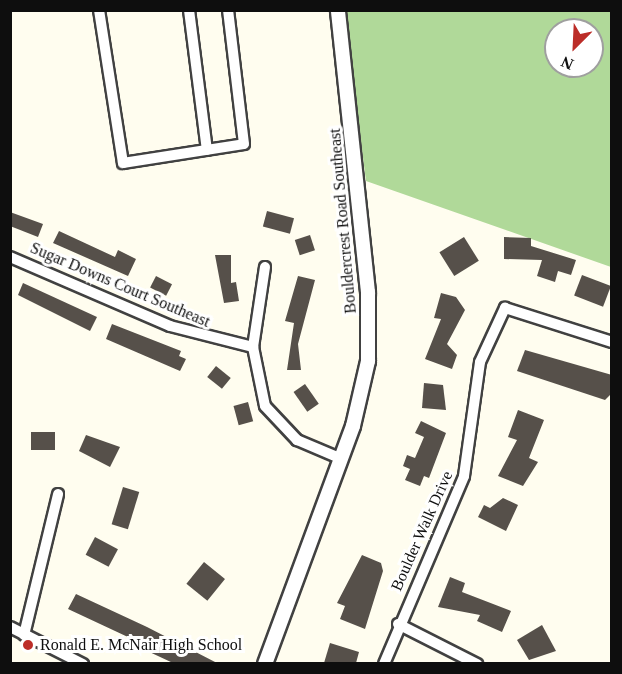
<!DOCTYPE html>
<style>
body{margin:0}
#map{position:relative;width:622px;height:674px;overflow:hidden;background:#fffdef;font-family:"Times New Roman",serif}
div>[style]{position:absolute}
.forest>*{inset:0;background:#b0d999}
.building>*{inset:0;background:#56504a;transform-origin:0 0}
.roads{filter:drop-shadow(2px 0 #414141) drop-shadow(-2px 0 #414141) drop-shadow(0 2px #414141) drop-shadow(0 -2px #414141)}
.minor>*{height:10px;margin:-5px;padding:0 5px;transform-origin:5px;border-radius:5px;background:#fff}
.tertiary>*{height:14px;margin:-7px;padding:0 7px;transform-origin:7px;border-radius:7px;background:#fff}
.dots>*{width:16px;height:16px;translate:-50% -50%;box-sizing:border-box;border:3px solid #fff;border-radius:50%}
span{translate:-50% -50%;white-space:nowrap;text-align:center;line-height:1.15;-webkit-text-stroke:6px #fff;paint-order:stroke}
.street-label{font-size:16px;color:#0e0e0e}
.poi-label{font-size:16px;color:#0e0e0e}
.left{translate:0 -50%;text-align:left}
.frame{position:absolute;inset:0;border:12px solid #0e0e0e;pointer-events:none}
.north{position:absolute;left:544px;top:18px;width:60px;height:60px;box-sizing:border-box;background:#fff;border:2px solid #9f9f9f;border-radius:50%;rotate:204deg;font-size:16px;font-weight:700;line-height:24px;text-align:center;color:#0e0e0e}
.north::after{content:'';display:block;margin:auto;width:21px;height:27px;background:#bc2d28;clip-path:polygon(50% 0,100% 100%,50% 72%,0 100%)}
</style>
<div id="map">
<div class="forest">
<div style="clip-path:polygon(evenodd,344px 11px,611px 11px,611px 267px,366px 181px,344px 11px,556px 30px,592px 30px,592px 66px,556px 66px,556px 30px)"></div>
</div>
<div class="building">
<div style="left:267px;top:211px;width:28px;height:16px;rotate:15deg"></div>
<div style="clip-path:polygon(10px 212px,43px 224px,38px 237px,10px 226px)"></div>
<div style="clip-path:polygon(59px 231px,115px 257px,118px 250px,136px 259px,128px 276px,53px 243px)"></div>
<div style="left:310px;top:235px;width:16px;height:16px;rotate:72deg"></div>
<div style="left:464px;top:237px;width:28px;height:29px;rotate:58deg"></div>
<div style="clip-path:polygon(504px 237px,531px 238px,531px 246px,576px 260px,571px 275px,558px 271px,555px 282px,537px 276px,542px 260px,504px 259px)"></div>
<div style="clip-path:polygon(215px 255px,231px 255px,231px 283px,236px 282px,239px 301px,224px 303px)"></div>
<div style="left:582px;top:275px;width:31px;height:22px;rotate:21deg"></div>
<div style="left:156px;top:276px;width:18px;height:13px;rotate:27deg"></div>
<div style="clip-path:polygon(298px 276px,315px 280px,298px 344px,301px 370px,287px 370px,294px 323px,285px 321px)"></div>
<div style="clip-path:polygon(23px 283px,97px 317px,90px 331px,18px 295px)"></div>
<div style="clip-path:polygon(441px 293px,456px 297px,465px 310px,447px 344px,457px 355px,452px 369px,425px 359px,441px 319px,434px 318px)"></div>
<div style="clip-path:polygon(112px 324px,181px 351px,179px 356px,186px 359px,180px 371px,106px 339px)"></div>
<div style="clip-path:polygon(525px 350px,612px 375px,612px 393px,605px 400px,517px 371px)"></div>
<div style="left:216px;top:366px;width:19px;height:14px;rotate:39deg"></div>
<div style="clip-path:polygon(424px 383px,443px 385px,446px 410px,422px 408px)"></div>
<div style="left:305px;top:384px;width:24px;height:14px;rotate:55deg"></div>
<div style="left:248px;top:402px;width:20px;height:15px;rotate:75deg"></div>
<div style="clip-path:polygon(518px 410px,544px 420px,529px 458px,538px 462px,523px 486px,498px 476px,517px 440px,508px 437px)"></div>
<div style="clip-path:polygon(421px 421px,446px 433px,429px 478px,424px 476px,420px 486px,405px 480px,410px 469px,403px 466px,407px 455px,415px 458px,424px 437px,415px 433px)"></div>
<div style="left:31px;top:432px;width:24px;height:18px"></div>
<div style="clip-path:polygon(86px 435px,120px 447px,110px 467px,79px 451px)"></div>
<div style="left:123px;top:487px;width:17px;height:39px;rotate:17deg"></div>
<div style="clip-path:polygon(503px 498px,518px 505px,506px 531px,478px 517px,484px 505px,490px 508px)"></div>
<div style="left:95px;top:537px;width:26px;height:20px;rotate:28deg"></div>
<div style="clip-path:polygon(362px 555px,381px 563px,383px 571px,365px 629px,340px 619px,345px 606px,337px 603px)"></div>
<div style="left:204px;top:562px;width:27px;height:28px;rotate:39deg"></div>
<div style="clip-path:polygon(450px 577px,465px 583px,462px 592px,511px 611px,502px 632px,477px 621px,480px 615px,438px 607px)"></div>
<div style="clip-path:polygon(76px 594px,147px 627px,217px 663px,173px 663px,143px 649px,145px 645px,68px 609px)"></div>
<div style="clip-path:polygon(542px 625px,556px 651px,529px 660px,517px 640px)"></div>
<div style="clip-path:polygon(330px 643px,359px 652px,356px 663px,324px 663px)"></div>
</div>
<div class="roads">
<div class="minor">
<div style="left:99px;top:10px;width:155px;rotate:81.1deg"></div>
<div style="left:123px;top:163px;width:122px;rotate:-8.9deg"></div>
<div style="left:244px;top:144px;width:135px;rotate:-96.8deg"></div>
<div style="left:189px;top:10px;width:141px;rotate:82.7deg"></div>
<div style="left:10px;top:257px;width:174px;rotate:23.3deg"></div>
<div style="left:170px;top:326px;width:86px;rotate:14.2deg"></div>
<div style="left:265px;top:267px;width:81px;rotate:98.5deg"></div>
<div style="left:253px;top:347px;width:60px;rotate:78.5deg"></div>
<div style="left:265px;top:406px;width:47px;rotate:46.7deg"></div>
<div style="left:297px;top:440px;width:49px;rotate:22.9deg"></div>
<div style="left:398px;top:624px;width:89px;rotate:26.9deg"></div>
<div style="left:10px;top:627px;width:82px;rotate:26.9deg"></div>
<div style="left:24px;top:635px;width:145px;rotate:-76.4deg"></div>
<div style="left:384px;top:664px;width:204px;rotate:-66.9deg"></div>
<div style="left:464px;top:476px;width:115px;rotate:-82deg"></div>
<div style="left:480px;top:362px;width:60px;rotate:-65.2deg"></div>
<div style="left:505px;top:308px;width:112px;rotate:17.6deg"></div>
</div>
<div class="tertiary">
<div style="left:265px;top:664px;width:254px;rotate:-69.7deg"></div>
<div style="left:353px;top:426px;width:67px;rotate:-77deg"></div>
<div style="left:368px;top:361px;width:69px;rotate:-90deg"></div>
<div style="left:368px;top:292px;width:284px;rotate:-96.1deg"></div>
</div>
</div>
<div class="dots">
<div style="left:28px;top:645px;background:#bc2d28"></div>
</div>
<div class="street-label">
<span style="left:343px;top:221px;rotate:-95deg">Bouldercrest Road Southeast</span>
<span style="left:120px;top:285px;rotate:23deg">Sugar Downs Court Southeast</span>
<span style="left:422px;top:531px;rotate:-66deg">Boulder Walk Drive</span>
</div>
<div class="poi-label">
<span class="left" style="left:40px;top:645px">Ronald E. McNair High School</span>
</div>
<div class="frame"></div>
<div class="north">N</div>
</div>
